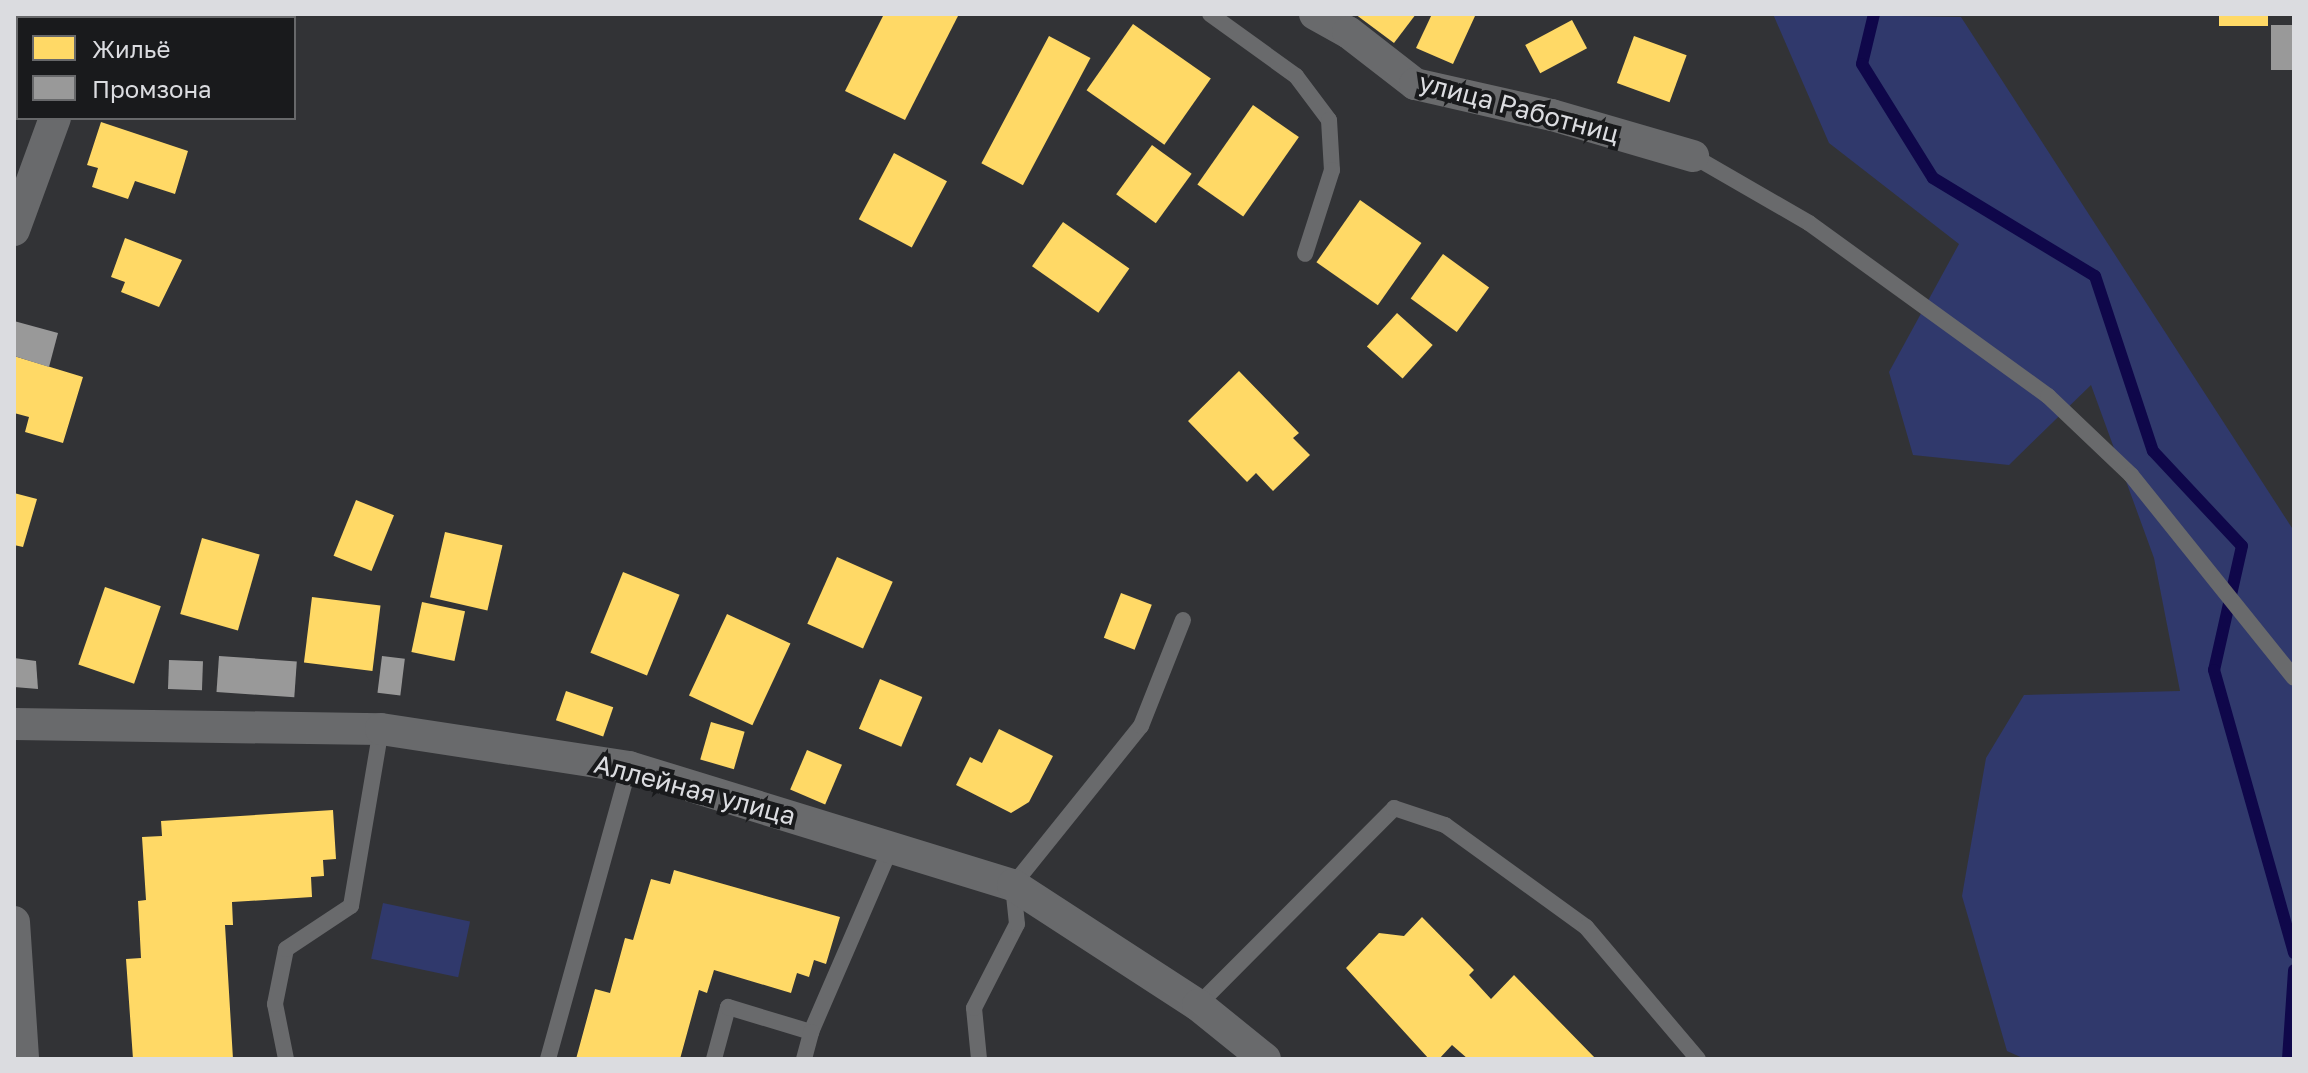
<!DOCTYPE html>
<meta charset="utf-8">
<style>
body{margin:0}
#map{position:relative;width:2308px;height:1073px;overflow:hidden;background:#323336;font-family:"Golos Text",sans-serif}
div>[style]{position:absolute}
.green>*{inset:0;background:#30396c;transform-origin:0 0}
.homes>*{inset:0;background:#ffd966;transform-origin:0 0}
.industry>*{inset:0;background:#999;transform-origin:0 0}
.stream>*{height:12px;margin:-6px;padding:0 6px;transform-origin:6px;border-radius:6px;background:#0f074a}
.service>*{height:16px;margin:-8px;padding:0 8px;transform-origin:8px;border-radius:8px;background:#696a6c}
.minor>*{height:32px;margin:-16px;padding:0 16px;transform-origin:16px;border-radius:16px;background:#696a6c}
span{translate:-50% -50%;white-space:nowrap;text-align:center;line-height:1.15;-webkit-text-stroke:8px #191a1c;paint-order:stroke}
.street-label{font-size:26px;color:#dbdce0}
.frame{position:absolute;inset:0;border:16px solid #dbdce0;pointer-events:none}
.legend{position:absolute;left:16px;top:16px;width:280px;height:104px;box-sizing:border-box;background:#191a1c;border:2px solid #67686a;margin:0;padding:10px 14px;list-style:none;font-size:24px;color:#dbdce0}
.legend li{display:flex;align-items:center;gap:16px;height:40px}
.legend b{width:40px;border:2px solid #67686a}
</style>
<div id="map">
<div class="green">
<div style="clip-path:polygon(1773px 14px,1961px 17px,2294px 531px,2294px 1059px,2025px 1059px,2007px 1051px,1962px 896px,1986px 758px,2024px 695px,2180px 691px,2154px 558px,2091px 385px,2009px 465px,1913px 455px,1889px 372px,1959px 244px,1829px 143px)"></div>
<div style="left:383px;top:903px;width:89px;height:57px;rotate:12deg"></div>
</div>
<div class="homes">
<div style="clip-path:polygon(14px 14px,67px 14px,65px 18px)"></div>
<div style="clip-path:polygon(150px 14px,197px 14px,148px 18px)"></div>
<div style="clip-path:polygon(884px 14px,959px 14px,905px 120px,845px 91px)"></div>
<div style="clip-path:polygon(1355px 14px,1416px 14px,1394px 43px)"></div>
<div style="clip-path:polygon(1432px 14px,1475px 16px,1453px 64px,1416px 48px)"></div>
<div style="left:2219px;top:14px;width:49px;height:12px"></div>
<div style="left:1572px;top:20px;width:32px;height:53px;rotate:62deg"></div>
<div style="left:1133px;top:24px;width:95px;height:81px;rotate:35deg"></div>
<div style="left:14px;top:26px;width:4px;height:43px;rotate:14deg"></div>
<div style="left:1049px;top:36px;width:47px;height:144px;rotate:28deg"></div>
<div style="left:1634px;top:36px;width:56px;height:50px;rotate:20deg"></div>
<div style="left:1253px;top:105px;width:56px;height:97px;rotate:35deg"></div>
<div style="clip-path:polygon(101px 122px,188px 151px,175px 194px,135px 181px,128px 199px,92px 187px,98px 168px,87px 165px)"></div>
<div style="left:1152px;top:145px;width:49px;height:61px;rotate:36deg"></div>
<div style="left:894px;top:153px;width:60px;height:75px;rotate:28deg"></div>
<div style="left:1360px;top:200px;width:75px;height:76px;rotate:35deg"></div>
<div style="left:1063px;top:222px;width:81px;height:54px;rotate:35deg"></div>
<div style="clip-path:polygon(125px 238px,182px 260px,159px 307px,121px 292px,125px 282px,111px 277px)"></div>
<div style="left:1443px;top:254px;width:57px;height:55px;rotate:36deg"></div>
<div style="left:1397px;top:313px;width:48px;height:45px;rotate:42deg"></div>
<div style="clip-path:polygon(14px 356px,83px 377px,63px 443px,25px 432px,29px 417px,14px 413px)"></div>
<div style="clip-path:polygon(1239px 371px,1299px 433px,1293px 438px,1310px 455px,1273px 491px,1256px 473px,1247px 482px,1188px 421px)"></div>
<div style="clip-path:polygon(14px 493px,37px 499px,23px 547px,14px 545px)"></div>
<div style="left:356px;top:500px;width:41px;height:60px;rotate:22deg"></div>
<div style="left:445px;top:532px;width:59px;height:67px;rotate:13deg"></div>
<div style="left:202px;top:538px;width:60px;height:79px;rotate:16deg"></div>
<div style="left:837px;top:557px;width:61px;height:73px;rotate:24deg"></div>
<div style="left:623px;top:572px;width:61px;height:87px;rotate:22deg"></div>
<div style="left:105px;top:587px;width:59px;height:82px;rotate:19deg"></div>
<div style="left:1121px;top:593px;width:33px;height:48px;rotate:21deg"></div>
<div style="left:312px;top:597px;width:69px;height:66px;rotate:7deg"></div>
<div style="left:422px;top:602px;width:44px;height:51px;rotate:12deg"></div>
<div style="left:727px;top:614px;width:70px;height:90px;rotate:25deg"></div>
<div style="left:880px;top:679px;width:46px;height:54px;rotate:23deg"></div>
<div style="left:566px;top:691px;width:50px;height:31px;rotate:19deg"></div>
<div style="left:711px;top:722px;width:35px;height:39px;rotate:16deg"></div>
<div style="clip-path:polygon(999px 729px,1053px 756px,1029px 802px,1011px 813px,956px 785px,970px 757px,982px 763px)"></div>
<div style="left:807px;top:750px;width:38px;height:43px;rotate:23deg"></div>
<div style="clip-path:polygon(333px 810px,336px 859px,323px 860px,324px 876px,311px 877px,312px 897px,232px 902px,233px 925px,225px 925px,233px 1059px,133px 1059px,126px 959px,141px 958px,138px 901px,146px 900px,142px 837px,162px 836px,161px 821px)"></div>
<div style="clip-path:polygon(674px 870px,840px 917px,826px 964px,814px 960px,809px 977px,797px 973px,791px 993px,714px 970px,707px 993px,699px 990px,680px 1059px,576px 1059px,595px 989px,610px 993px,625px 938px,633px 940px,651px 879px,670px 884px)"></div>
<div style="clip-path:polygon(1422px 917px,1474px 970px,1469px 975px,1491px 999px,1514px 975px,1596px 1059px,1468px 1059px,1452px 1045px,1439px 1059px,1429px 1059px,1346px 968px,1379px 933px,1404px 936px)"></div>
</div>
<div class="industry">
<div style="left:2271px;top:25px;width:23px;height:45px"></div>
<div style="clip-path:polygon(14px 321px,58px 333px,49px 367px,14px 356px)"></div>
<div style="left:219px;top:656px;width:78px;height:36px;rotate:4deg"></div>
<div style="left:382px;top:656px;width:23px;height:37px;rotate:7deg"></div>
<div style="clip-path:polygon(14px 658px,36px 661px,38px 689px,14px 687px)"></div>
<div style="left:169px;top:660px;width:34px;height:29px;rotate:2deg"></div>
</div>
<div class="stream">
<div style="left:1874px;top:14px;width:51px;rotate:103.5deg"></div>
<div style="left:1862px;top:64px;width:134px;rotate:58.1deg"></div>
<div style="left:1933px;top:178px;width:189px;rotate:31.2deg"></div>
<div style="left:2095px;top:276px;width:184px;rotate:71.7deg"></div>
<div style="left:2153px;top:451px;width:130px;rotate:46.9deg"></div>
<div style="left:2242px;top:546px;width:127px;rotate:102.7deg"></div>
<div style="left:2214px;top:670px;width:294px;rotate:74.2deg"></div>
<div style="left:2288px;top:1059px;width:89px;rotate:-86.1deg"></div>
</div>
<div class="service">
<div style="left:1210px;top:14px;width:106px;rotate:35.8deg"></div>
<div style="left:1296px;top:76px;width:55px;rotate:53.1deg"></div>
<div style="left:1329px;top:120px;width:50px;rotate:86.6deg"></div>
<div style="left:1332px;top:170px;width:88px;rotate:107.8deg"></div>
<div style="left:1693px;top:156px;width:134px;rotate:30deg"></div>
<div style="left:1809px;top:223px;width:295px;rotate:35.9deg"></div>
<div style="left:2048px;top:396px;width:115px;rotate:43.6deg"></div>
<div style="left:2131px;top:475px;width:260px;rotate:51.2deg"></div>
<div style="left:1198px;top:1005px;width:278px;rotate:-45.1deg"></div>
<div style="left:1394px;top:808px;width:54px;rotate:18.4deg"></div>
<div style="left:1445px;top:825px;width:174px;rotate:35.9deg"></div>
<div style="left:1586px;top:927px;width:173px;rotate:49.7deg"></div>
<div style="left:286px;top:1059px;width:56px;rotate:-101.3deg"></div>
<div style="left:275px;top:1004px;width:56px;rotate:-78.7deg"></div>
<div style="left:286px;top:949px;width:78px;rotate:-33.5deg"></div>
<div style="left:351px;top:906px;width:180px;rotate:-80.4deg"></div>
<div style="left:548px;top:1059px;width:303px;rotate:-74.5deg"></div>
<div style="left:714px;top:1059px;width:54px;rotate:-74.9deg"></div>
<div style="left:728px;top:1007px;width:87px;rotate:16.8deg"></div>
<div style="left:811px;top:1032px;width:204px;rotate:-66.6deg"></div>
<div style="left:804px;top:1059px;width:28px;rotate:-75deg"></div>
<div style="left:979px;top:1059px;width:51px;rotate:-95.6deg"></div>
<div style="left:974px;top:1008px;width:94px;rotate:-62.9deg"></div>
<div style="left:1017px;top:924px;width:39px;rotate:-96deg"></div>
<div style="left:1013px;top:885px;width:204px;rotate:-51.2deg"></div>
<div style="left:1141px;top:726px;width:114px;rotate:-68.4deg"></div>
</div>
<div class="minor">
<div style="left:1315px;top:14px;width:38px;rotate:29deg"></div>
<div style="left:1348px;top:32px;width:85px;rotate:37.8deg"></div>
<div style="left:1415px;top:84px;width:140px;rotate:12.8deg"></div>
<div style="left:1552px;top:115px;width:147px;rotate:16.2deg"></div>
<div style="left:91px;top:18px;width:4px;rotate:-63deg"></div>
<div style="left:14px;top:230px;width:119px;rotate:-69.9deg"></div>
<div style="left:14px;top:724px;width:367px;rotate:0.8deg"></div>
<div style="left:381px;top:729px;width:251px;rotate:8.7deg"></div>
<div style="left:629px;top:767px;width:402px;rotate:17.1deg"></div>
<div style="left:1013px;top:885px;width:221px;rotate:33deg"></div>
<div style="left:1198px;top:1005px;width:86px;rotate:38.9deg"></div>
<div style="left:14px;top:922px;width:137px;rotate:86.2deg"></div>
</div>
<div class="street-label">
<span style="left:1519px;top:108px;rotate:15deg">улица Работниц</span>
<span style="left:695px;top:790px;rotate:15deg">Аллейная улица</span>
</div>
<div class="frame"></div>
<ul class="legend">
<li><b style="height:22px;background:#ffd966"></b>Жильё</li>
<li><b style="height:22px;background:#999"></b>Промзона</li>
</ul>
</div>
